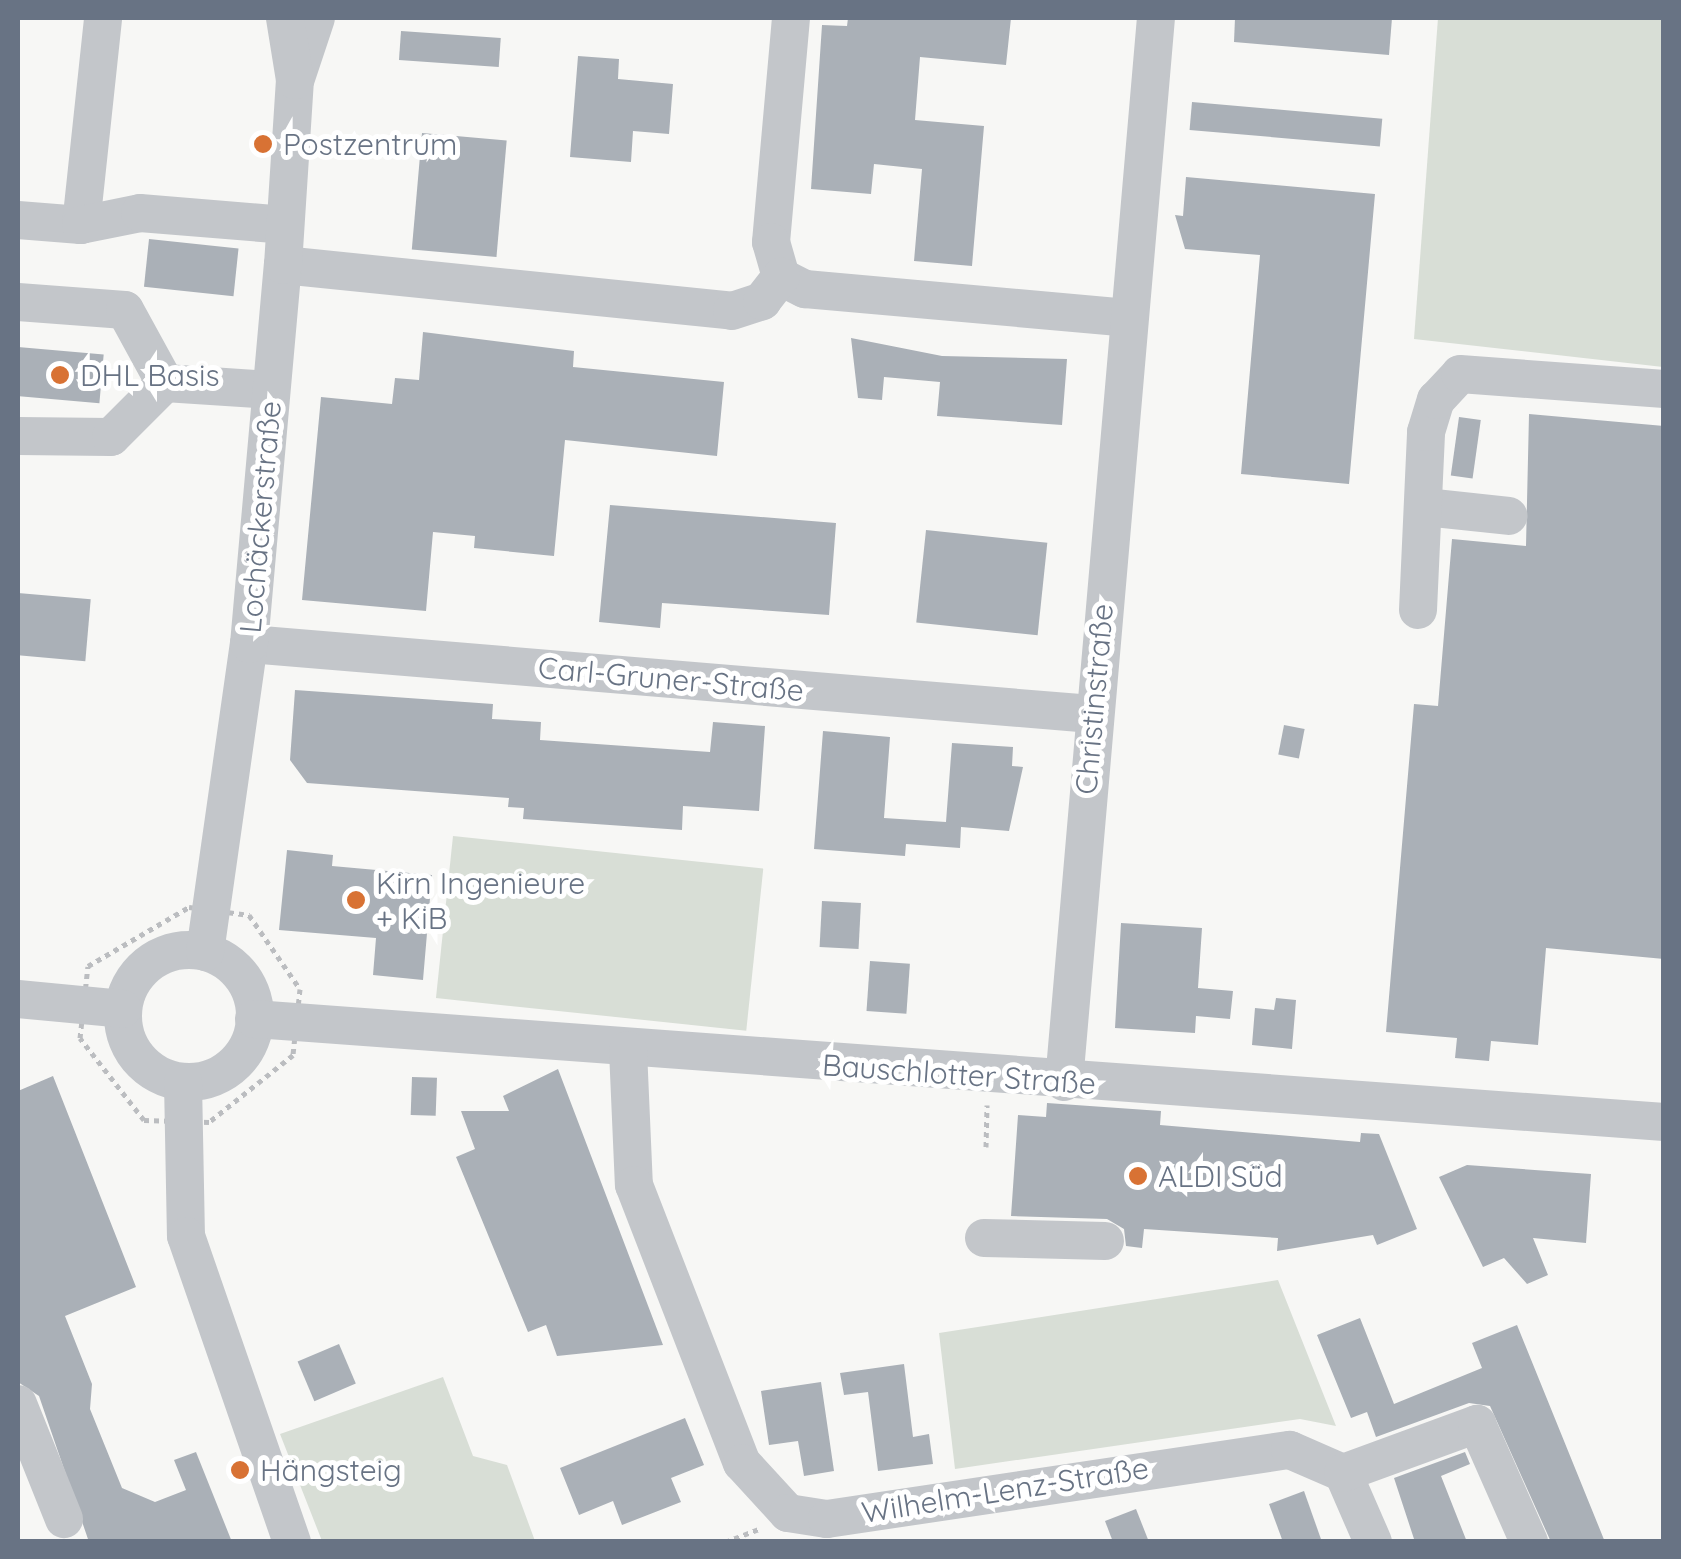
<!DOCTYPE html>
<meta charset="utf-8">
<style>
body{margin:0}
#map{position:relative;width:1681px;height:1559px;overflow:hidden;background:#f7f7f5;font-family:Quicksand,sans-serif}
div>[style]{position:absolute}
.green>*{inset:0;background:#d8ded6;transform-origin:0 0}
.building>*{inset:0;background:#aab0b7;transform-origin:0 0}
.path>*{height:5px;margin-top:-2.5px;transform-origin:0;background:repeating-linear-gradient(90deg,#bbbdc0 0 5px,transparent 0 10px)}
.minor>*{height:38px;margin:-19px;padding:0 19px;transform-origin:19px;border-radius:19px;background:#c3c6ca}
.minor>.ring{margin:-19px;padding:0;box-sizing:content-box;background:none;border:38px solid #c3c6ca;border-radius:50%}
.dots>*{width:28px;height:28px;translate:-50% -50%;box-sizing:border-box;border:5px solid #fff;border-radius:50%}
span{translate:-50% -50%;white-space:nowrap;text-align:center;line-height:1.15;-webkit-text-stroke:10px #fff;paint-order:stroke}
.poi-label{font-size:30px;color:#687384}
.left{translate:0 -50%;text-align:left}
.street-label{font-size:30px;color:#687384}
.frame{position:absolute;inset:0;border:20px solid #687384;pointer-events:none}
</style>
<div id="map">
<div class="green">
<div style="clip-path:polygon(1438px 18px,1663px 18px,1663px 367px,1414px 339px)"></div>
<div style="left:453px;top:836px;width:312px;height:163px;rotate:6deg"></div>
<div style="clip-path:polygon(1278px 1280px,1336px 1426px,1300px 1419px,955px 1469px,939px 1333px)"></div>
<div style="clip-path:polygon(443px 1377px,473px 1456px,507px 1465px,535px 1541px,322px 1541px,280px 1434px)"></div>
</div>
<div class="building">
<div style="clip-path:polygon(848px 18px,1011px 18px,1006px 65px,920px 57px,915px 120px,984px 126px,972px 266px,914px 261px,922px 169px,874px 164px,871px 194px,811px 189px,822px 25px,847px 26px)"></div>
<div style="clip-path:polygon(1235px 18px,1392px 18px,1389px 55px,1234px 42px)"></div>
<div style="left:401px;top:31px;width:100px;height:29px;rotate:4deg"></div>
<div style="clip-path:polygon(578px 56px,619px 59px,618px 79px,673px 84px,669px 134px,633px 131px,631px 162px,570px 157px)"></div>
<div style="left:1192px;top:102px;width:191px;height:28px;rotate:5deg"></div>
<div style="left:422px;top:133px;width:85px;height:117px;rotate:5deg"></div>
<div style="clip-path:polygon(1186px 177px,1375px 194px,1349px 484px,1241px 474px,1260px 255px,1185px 249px,1175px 215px,1183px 216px)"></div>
<div style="left:149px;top:239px;width:90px;height:48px;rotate:6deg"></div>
<div style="clip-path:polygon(423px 332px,574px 351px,573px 367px,724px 382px,717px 456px,565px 440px,554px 556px,474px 548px,475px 536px,433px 532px,426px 611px,302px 600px,321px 397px,392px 404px,395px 378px,419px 380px)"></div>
<div style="clip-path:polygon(851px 338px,942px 356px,1067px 359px,1062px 425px,937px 416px,940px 382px,884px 377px,882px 400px,858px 398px)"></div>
<div style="left:18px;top:347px;width:86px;height:49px;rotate:5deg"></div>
<div style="clip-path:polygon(1529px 414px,1664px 426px,1664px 959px,1546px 948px,1538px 1045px,1491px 1041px,1489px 1061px,1455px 1058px,1457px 1038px,1386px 1032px,1414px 704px,1438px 706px,1452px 539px,1526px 546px)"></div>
<div style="left:1459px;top:417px;width:22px;height:59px;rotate:8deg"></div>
<div style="clip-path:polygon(610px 505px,836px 523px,829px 615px,662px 603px,660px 628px,599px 622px)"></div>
<div style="left:926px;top:530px;width:122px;height:93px;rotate:6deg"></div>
<div style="left:18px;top:593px;width:73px;height:62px;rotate:5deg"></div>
<div style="clip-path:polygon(295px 690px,493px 704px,492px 719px,541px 722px,540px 740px,710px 752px,713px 722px,765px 726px,759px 811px,683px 806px,682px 830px,523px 819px,524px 808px,508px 807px,509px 798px,307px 783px,290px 760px)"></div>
<div style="left:1284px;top:725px;width:21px;height:30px;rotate:11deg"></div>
<div style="clip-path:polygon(823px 731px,890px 737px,884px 818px,946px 822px,952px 743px,1013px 747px,1012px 766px,1023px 767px,1009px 831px,961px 827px,960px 848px,906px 844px,905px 856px,814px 849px)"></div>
<div style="clip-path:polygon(287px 850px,333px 855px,332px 866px,432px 875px,423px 980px,373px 975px,376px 938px,279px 930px)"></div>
<div style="left:822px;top:901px;width:39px;height:46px;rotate:3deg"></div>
<div style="clip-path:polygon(1121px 923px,1202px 928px,1198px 988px,1233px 991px,1230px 1019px,1196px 1016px,1195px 1033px,1115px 1028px)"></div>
<div style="left:870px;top:961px;width:40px;height:50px;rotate:4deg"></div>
<div style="clip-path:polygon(1276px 998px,1296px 1000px,1292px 1049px,1252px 1045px,1255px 1008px,1274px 1010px)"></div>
<div style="clip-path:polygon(558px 1069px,663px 1345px,557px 1356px,546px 1325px,528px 1332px,456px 1157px,475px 1149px,461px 1111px,509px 1111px,503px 1096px)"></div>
<div style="clip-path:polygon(53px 1076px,136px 1287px,65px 1316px,92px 1384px,90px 1409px,122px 1488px,155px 1502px,186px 1490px,174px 1460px,196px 1452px,232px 1542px,89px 1542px,39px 1396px,18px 1382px,18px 1091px)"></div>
<div style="left:412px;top:1077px;width:25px;height:38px;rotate:2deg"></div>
<div style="clip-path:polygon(1047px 1103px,1161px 1111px,1160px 1125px,1360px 1142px,1361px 1133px,1379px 1134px,1417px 1229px,1377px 1245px,1373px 1235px,1277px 1251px,1278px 1238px,1144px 1229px,1142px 1248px,1126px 1246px,1124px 1229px,1107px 1219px,1011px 1216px,1018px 1115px,1046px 1117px)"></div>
<div style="clip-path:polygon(1467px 1165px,1591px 1174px,1586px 1243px,1533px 1238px,1548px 1275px,1527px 1284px,1504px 1258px,1483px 1267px,1439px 1177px)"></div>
<div style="clip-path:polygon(1360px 1318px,1394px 1404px,1482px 1368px,1472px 1343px,1517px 1325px,1605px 1542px,1551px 1542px,1490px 1406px,1469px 1403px,1376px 1437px,1367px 1412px,1351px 1418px,1317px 1335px)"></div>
<div style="left:339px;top:1344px;width:43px;height:45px;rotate:67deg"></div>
<div style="clip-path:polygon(904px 1364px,913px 1437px,929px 1434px,933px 1464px,878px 1471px,868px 1392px,844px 1395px,840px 1373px)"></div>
<div style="clip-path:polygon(821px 1382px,834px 1471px,804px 1476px,798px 1441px,769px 1445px,761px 1391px)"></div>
<div style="clip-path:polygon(685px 1418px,704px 1465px,671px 1478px,681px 1502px,622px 1525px,613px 1501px,579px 1515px,560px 1468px)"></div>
<div style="clip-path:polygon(1465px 1452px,1470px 1464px,1441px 1476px,1467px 1542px,1415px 1542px,1394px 1478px)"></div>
<div style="clip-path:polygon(1304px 1491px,1322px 1542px,1283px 1542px,1269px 1504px)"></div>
<div style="clip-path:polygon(1136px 1509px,1149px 1542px,1113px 1542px,1105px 1521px)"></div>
</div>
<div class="path">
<div style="left:189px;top:907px;width:61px;rotate:7.6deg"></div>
<div style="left:249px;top:915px;width:90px;rotate:55.4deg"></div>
<div style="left:300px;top:989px;width:66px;rotate:96.1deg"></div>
<div style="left:293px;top:1055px;width:107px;rotate:141.4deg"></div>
<div style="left:209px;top:1122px;width:65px;rotate:-178.2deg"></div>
<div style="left:144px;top:1120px;width:104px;rotate:-128deg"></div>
<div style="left:80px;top:1038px;width:72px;rotate:-83.7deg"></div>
<div style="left:88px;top:966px;width:117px;rotate:-30.3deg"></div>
<div style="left:986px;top:1147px;width:42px;rotate:-88.6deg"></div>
<div style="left:725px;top:1542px;width:36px;rotate:-21deg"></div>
</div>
<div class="minor">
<div style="left:791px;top:18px;width:225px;rotate:95.1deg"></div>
<div style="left:771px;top:242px;width:36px;rotate:74deg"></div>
<div style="left:781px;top:277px;width:27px;rotate:27deg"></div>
<div style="left:805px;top:289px;width:324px;rotate:5.1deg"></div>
<div style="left:296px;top:78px;width:63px;rotate:-71.6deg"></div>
<div style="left:18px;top:220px;width:63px;rotate:4.5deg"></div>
<div style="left:81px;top:225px;width:208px;rotate:-83.9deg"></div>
<div style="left:81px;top:225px;width:60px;rotate:-11.5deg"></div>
<div style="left:140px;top:213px;width:145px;rotate:4.7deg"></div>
<div style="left:283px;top:265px;width:451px;rotate:5.8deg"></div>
<div style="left:732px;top:311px;width:32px;rotate:-18deg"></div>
<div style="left:762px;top:301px;width:31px;rotate:-52deg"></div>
<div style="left:18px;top:302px;width:107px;rotate:4.3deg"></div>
<div style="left:125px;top:310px;width:83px;rotate:61.3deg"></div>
<div style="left:18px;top:436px;width:93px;rotate:0.6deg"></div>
<div style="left:111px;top:437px;width:76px;rotate:-45deg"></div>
<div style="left:165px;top:383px;width:106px;rotate:3.8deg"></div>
<div style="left:1425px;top:507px;width:84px;rotate:6.1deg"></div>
<div style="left:1418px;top:610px;width:178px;rotate:-87.4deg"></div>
<div style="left:1426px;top:432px;width:34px;rotate:-73deg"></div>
<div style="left:1436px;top:400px;width:35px;rotate:-47deg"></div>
<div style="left:1460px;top:374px;width:205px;rotate:4.2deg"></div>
<div style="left:249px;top:644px;width:846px;rotate:4.75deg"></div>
<div class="ring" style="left:123px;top:950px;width:94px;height:94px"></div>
<div style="left:205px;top:952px;width:311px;rotate:-81.9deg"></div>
<div style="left:249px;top:644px;width:381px;rotate:-84.9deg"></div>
<div style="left:283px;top:265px;width:185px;rotate:-86.3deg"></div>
<div style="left:295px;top:80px;width:63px;rotate:-99.2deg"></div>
<div style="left:18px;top:999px;width:105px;rotate:5.4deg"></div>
<div style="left:254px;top:1019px;width:1414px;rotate:4.18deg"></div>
<div style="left:628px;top:1050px;width:135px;rotate:87.5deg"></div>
<div style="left:634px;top:1185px;width:298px;rotate:68.8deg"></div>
<div style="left:742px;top:1463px;width:68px;rotate:47.4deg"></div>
<div style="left:788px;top:1513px;width:39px;rotate:9deg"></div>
<div style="left:827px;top:1519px;width:468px;rotate:-8.5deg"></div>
<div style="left:1290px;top:1450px;width:58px;rotate:23.5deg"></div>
<div style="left:1343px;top:1473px;width:75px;rotate:66.5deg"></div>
<div style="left:183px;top:1082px;width:154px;rotate:88.9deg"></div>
<div style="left:186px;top:1236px;width:324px;rotate:70.9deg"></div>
<div style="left:1064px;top:1082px;width:1068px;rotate:-85.06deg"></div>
<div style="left:984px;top:1238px;width:121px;rotate:1.4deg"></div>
<div style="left:18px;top:1404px;width:124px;rotate:68.2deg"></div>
<div style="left:1343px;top:1473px;width:143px;rotate:-20.1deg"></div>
<div style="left:1477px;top:1424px;width:129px;rotate:66.2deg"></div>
</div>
<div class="dots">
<div style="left:263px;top:144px;background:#d87234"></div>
<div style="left:60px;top:375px;background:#d87234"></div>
<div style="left:356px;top:900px;background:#d87234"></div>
<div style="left:1138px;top:1176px;background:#d87234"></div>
<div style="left:240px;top:1470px;background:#d87234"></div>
</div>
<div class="poi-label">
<span class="left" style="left:283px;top:144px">Postzentrum</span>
<span class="left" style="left:80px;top:375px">DHL Basis</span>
<span class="left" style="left:376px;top:900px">Kirn Ingenieure<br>+ KiB</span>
<span class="left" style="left:1158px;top:1176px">ALDI Süd</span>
<span class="left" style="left:260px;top:1470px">Hängsteig</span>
</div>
<div class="street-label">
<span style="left:260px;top:517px;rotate:-85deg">Lochäckerstraße</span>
<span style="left:671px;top:679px;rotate:5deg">Carl-Gruner-Straße</span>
<span style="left:1094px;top:699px;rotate:-85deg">Christinstraße</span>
<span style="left:959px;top:1074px;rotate:4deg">Bauschlotter Straße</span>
<span style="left:1005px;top:1490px;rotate:-9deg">Wilhelm-Lenz-Straße</span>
</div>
<div class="frame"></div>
</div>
